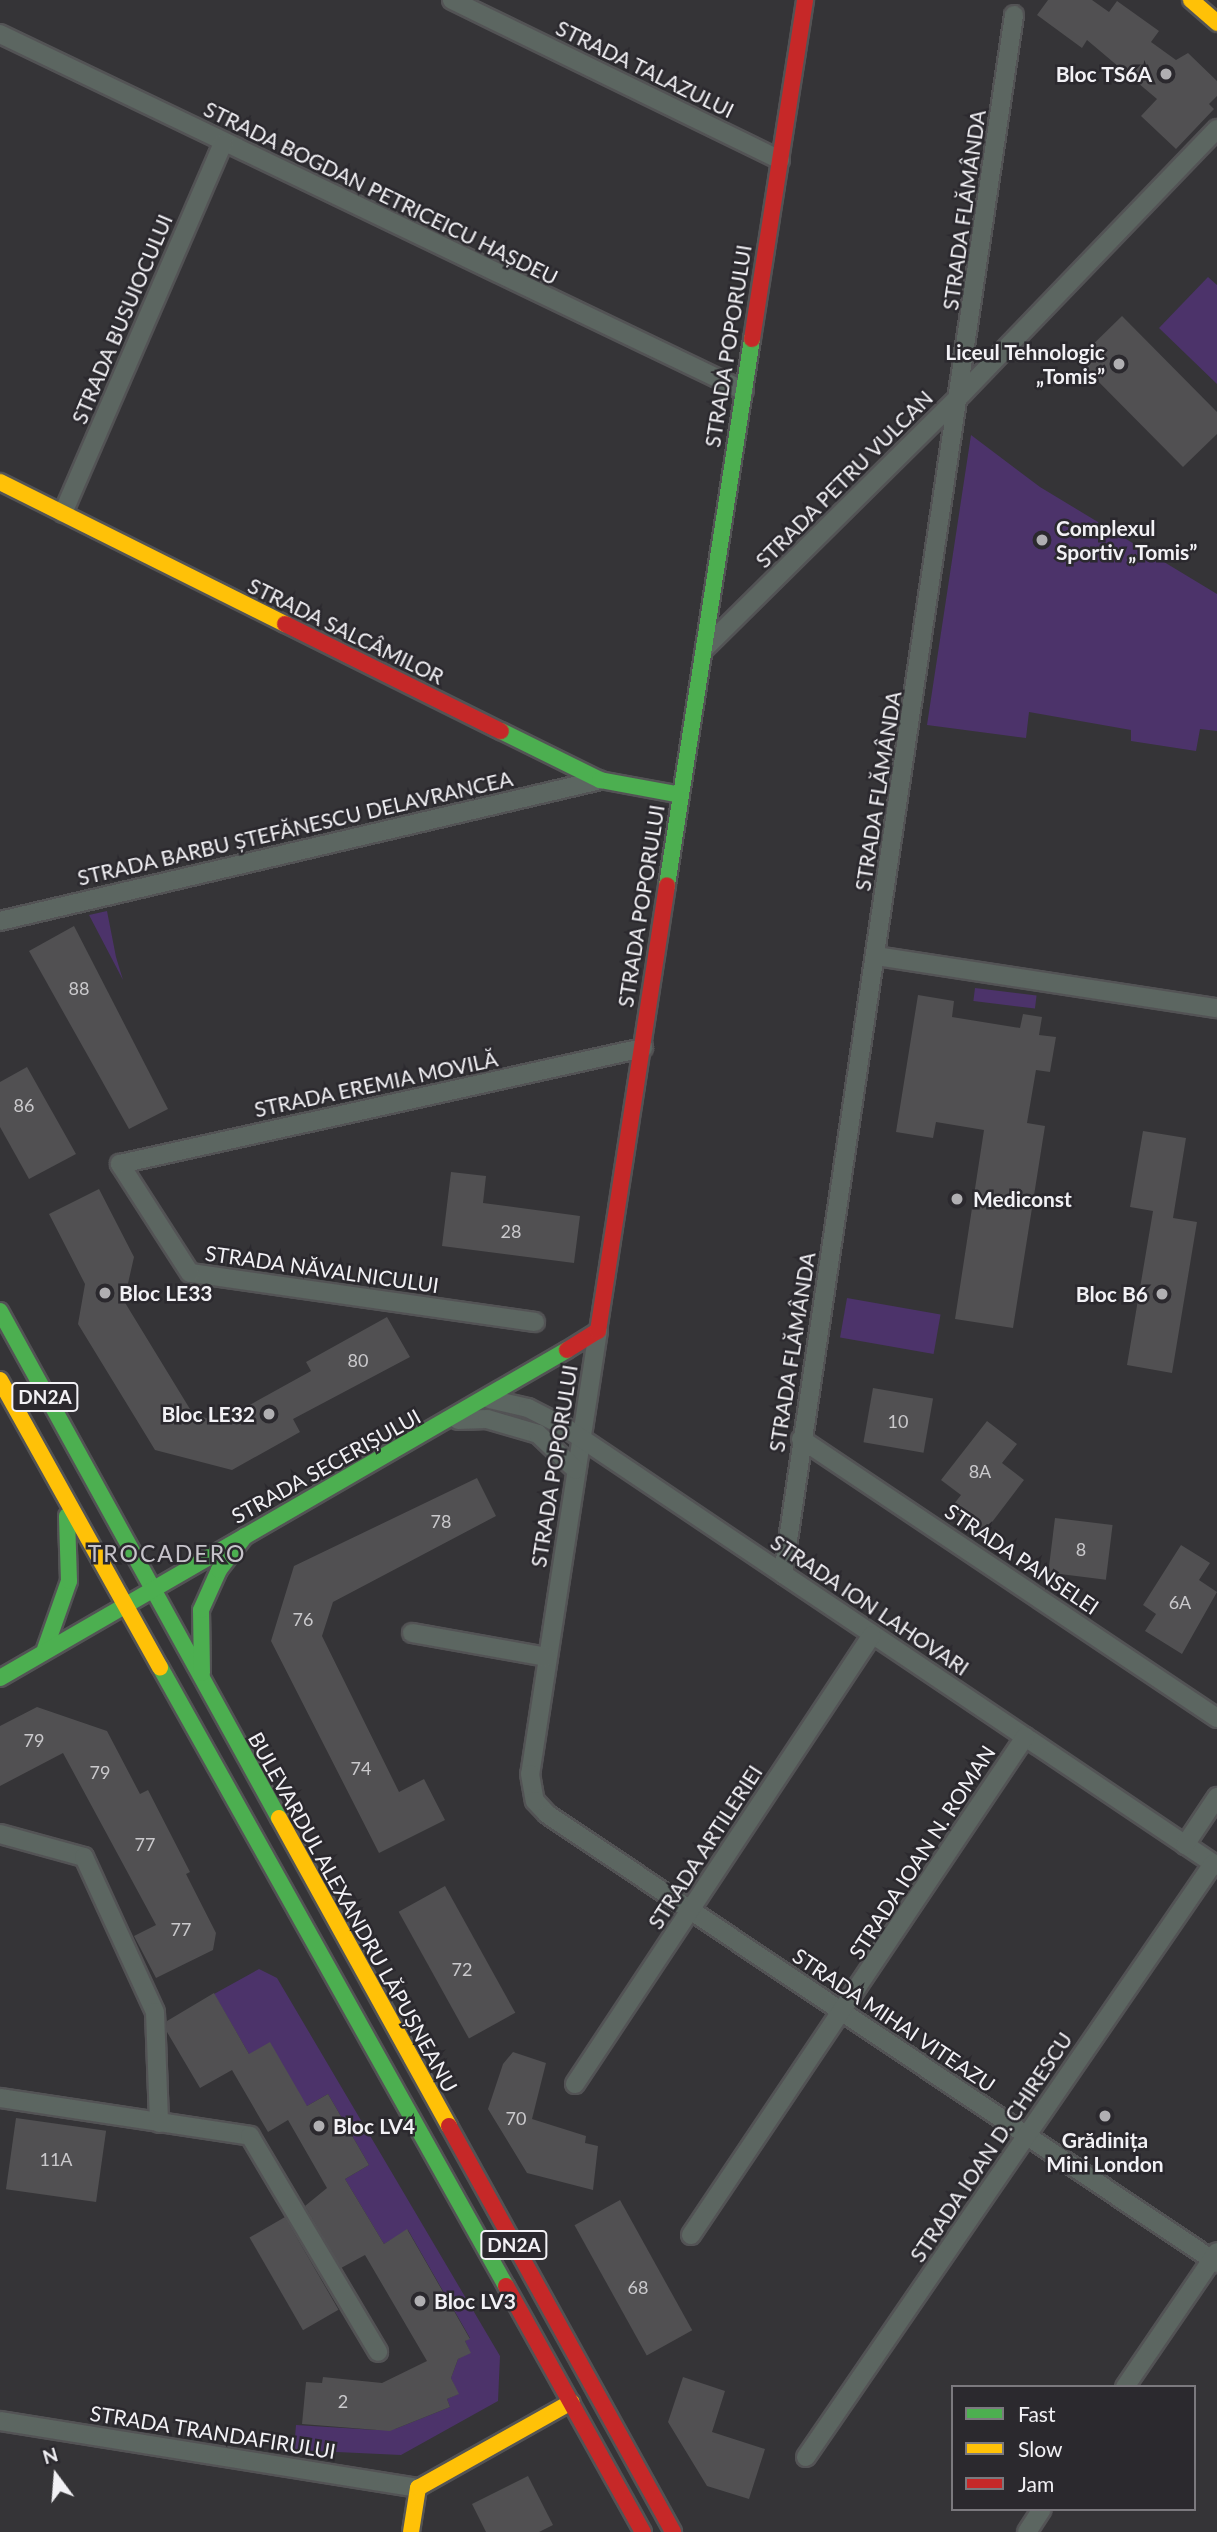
<!DOCTYPE html>
<meta charset="utf-8">
<style>
body{margin:0}
#map{position:relative;width:1217px;height:2532px;overflow:hidden;background:#353437;font-family:Lato,sans-serif}
div>[style]{position:absolute}
.green>*{inset:0;background:#4c336a;transform-origin:0 0}
.building>*{inset:0;background:#515052;transform-origin:0 0}
.roads{filter:drop-shadow(2px 0 #535355) drop-shadow(-2px 0 #535355) drop-shadow(0 2px #535355) drop-shadow(0 -2px #535355)}
.street>*{height:18px;margin:-9px;padding:0 9px;transform-origin:9px;border-radius:9px;background:#5c6661}
.fast>*{height:16px;margin:-8px;padding:0 8px;transform-origin:8px;border-radius:8px;background:#4caf50}
.slow>*{height:16px;margin:-8px;padding:0 8px;transform-origin:8px;border-radius:8px;background:#ffc107}
.jam>*{height:16px;margin:-8px;padding:0 8px;transform-origin:8px;border-radius:8px;background:#c62828}
.dots>*{width:19px;height:19px;translate:-50% -50%;box-sizing:border-box;border:4px solid #2b292e;border-radius:50%}
span{translate:-50% -50%;white-space:nowrap;text-align:center;line-height:1.15;-webkit-text-stroke:5px #2b292e;paint-order:stroke}
.number-label{font-size:18px;color:#cac9cc}
.number-label span{-webkit-text-stroke-width:0}
.shield-label span{padding:2px 5px;background:#2b292e;border:2px solid;border-radius:5px;-webkit-text-stroke-width:0}
.shield-label{font-size:19px;color:#f2f1f5;font-weight:700}
.street-label{font-size:21px;color:#f2f1f5}
.poi-label{font-size:21px;color:#f2f1f5;font-weight:700}
.right{translate:-100% -50%;text-align:right}
.left{translate:0 -50%;text-align:left}
.neighbourhood-label{font-size:23px;color:#c6c3ca;letter-spacing:2px}
.legend{position:absolute;left:951px;top:2385px;width:245px;height:126px;box-sizing:border-box;background:#2b292e;border:2px solid #7b797e;margin:0;padding:9px 12px;list-style:none;font-size:21px;color:#f2f1f5}
.legend li{display:flex;align-items:center;gap:14px;height:35px}
.legend b{width:35px;border:2px solid #7b797e}
.north{position:absolute;left:21px;top:2441px;width:70px;height:70px;-webkit-text-stroke:5px #2b292e;paint-order:stroke;rotate:344deg;font-size:19px;font-weight:700;line-height:28px;text-align:center;color:#f2f1f5}
.north::after{content:'';display:block;margin:auto;width:24px;height:32px;background:#f2f1f5;clip-path:polygon(50% 0,100% 100%,50% 72%,0 100%)}
</style>
<div id="map">
<div class="green">
<div style="clip-path:polygon(1208px 277px,1217px 285px,1217px 384px,1159px 328px)"></div>
<div style="clip-path:polygon(971px 435px,1040px 487px,1217px 594px,1217px 731px,1200px 729px,1196px 751px,1131px 741px,1131px 730px,1029px 712px,1026px 738px,927px 725px)"></div>
<div style="clip-path:polygon(107px 911px,116px 957px,123px 980px,89px 915px)"></div>
<div style="left:975px;top:988px;width:62px;height:13px;rotate:7deg"></div>
<div style="left:847px;top:1298px;width:95px;height:40px;rotate:10deg"></div>
<div style="clip-path:polygon(259px 1969px,277px 1978px,500px 2356px,498px 2401px,401px 2455px,294px 2450px,296px 2425px,376px 2430px,378px 2410px,385px 2408px,395px 2429px,450px 2407px,447px 2399px,458px 2394px,451px 2378px,458px 2359px,470px 2352px,465px 2341px,470px 2338px,408px 2230px,384px 2244px,345px 2179px,369px 2165px,328px 2094px,307px 2106px,249px 2054px,214px 1994px)"></div>
</div>
<div class="building">
<div style="clip-path:polygon(1048px 0,1092px 0,1109px 12px,1117px 1px,1159px 31px,1151px 42px,1176px 60px,1188px 53px,1217px 81px,1217px 96px,1209px 104px,1214px 109px,1176px 149px,1141px 116px,1157px 99px,1087px 40px,1082px 48px,1037px 15px)"></div>
<div style="clip-path:polygon(1122px 316px,1217px 412px,1217px 434px,1183px 467px,1077px 360px)"></div>
<div style="clip-path:polygon(74px 926px,168px 1109px,129px 1129px,29px 951px)"></div>
<div style="clip-path:polygon(918px 995px,954px 1001px,952px 1017px,1020px 1028px,1023px 1014px,1042px 1017px,1039px 1035px,1056px 1037px,1050px 1072px,1036px 1070px,1027px 1123px,1045px 1126px,1013px 1328px,955px 1319px,984px 1130px,936px 1122px,933px 1138px,896px 1132px)"></div>
<div style="clip-path:polygon(27px 1067px,76px 1154px,29px 1179px,0 1127px,0 1082px)"></div>
<div style="clip-path:polygon(1143px 1131px,1186px 1138px,1173px 1218px,1197px 1222px,1172px 1373px,1127px 1365px,1153px 1211px,1130px 1207px)"></div>
<div style="clip-path:polygon(451px 1172px,486px 1176px,483px 1203px,580px 1216px,574px 1263px,442px 1246px)"></div>
<div style="clip-path:polygon(99px 1189px,134px 1257px,124px 1301px,193px 1414px,219px 1422px,311px 1371px,306px 1362px,387px 1317px,410px 1357px,293px 1419px,300px 1432px,232px 1470px,155px 1450px,78px 1324px,85px 1284px,49px 1214px)"></div>
<div style="left:873px;top:1388px;width:61px;height:55px;rotate:10deg"></div>
<div style="clip-path:polygon(987px 1421px,1017px 1444px,1002px 1463px,1024px 1480px,983px 1534px,950px 1509px,961px 1495px,941px 1480px)"></div>
<div style="clip-path:polygon(477px 1478px,496px 1516px,333px 1602px,322px 1636px,399px 1792px,424px 1779px,445px 1820px,379px 1853px,271px 1641px,294px 1566px)"></div>
<div style="left:1055px;top:1518px;width:58px;height:55px;rotate:7deg"></div>
<div style="clip-path:polygon(1181px 1545px,1210px 1563px,1199px 1580px,1217px 1592px,1182px 1654px,1145px 1631px,1156px 1614px,1143px 1605px)"></div>
<div style="clip-path:polygon(37px 1707px,107px 1731px,140px 1794px,148px 1790px,190px 1872px,186px 1874px,216px 1933px,213px 1950px,156px 1978px,134px 1936px,156px 1925px,63px 1753px,0 1786px,0 1726px)"></div>
<div style="left:445px;top:1886px;width:145px;height:53px;rotate:61deg"></div>
<div style="clip-path:polygon(214px 1993px,249px 2054px,270px 2042px,307px 2106px,328px 2094px,369px 2165px,345px 2179px,384px 2244px,407px 2229px,470px 2339px,465px 2341px,471px 2353px,458px 2359px,451px 2378px,459px 2394px,447px 2399px,450px 2407px,390px 2431px,302px 2424px,306px 2382px,322px 2383px,323px 2377px,382px 2383px,427px 2361px,365px 2255px,341px 2268px,305px 2206px,327px 2188px,288px 2120px,268px 2132px,232px 2070px,200px 2088px,167px 2032px,167px 2021px)"></div>
<div style="clip-path:polygon(513px 2052px,546px 2063px,532px 2119px,586px 2136px,585px 2143px,598px 2146px,593px 2190px,527px 2173px,488px 2109px,503px 2064px)"></div>
<div style="left:16px;top:2118px;width:91px;height:72px;rotate:8deg"></div>
<div style="left:620px;top:2200px;width:149px;height:52px;rotate:61deg"></div>
<div style="left:285px;top:2217px;width:107px;height:41px;rotate:60deg"></div>
<div style="clip-path:polygon(683px 2377px,725px 2391px,712px 2432px,765px 2449px,749px 2499px,707px 2486px,668px 2422px)"></div>
<div style="clip-path:polygon(528px 2476px,553px 2525px,539px 2532px,486px 2532px,472px 2504px)"></div>
</div>
<div class="roads">
<div class="street">
<div style="left:452px;top:0;width:365px;rotate:26deg"></div>
<div style="left:0;top:34px;width:825px;rotate:25.63deg"></div>
<div style="left:63px;top:513px;width:403px;rotate:-66.6deg"></div>
<div style="left:705px;top:648px;width:361px;rotate:-44.7deg"></div>
<div style="left:962px;top:394px;width:368px;rotate:-46.1deg"></div>
<div style="left:0;top:921px;width:616px;rotate:-13.22deg"></div>
<div style="left:876px;top:956px;width:345px;rotate:8.7deg"></div>
<div style="left:535px;top:1322px;width:348px;rotate:-171.9deg"></div>
<div style="left:190px;top:1273px;width:130px;rotate:-122.7deg"></div>
<div style="left:120px;top:1164px;width:536px;rotate:-12.51deg"></div>
<div style="left:598px;top:1331px;width:448px;rotate:98.7deg"></div>
<div style="left:530px;top:1774px;width:27px;rotate:80deg"></div>
<div style="left:535px;top:1801px;width:18px;rotate:47deg"></div>
<div style="left:547px;top:1814px;width:807px;rotate:33.83deg"></div>
<div style="left:489px;top:1399px;width:40px;rotate:13deg"></div>
<div style="left:528px;top:1408px;width:39px;rotate:27deg"></div>
<div style="left:563px;top:1426px;width:788px;rotate:33.93deg"></div>
<div style="left:458px;top:1420px;width:29px;rotate:-2deg"></div>
<div style="left:487px;top:1419px;width:53px;rotate:16.4deg"></div>
<div style="left:538px;top:1434px;width:52px;rotate:43.5deg"></div>
<div style="left:801px;top:1439px;width:501px;rotate:33.85deg"></div>
<div style="left:783px;top:1574px;width:1576px;rotate:-81.57deg"></div>
<div style="left:412px;top:1633px;width:137px;rotate:10.1deg"></div>
<div style="left:0;top:1834px;width:87px;rotate:15.3deg"></div>
<div style="left:84px;top:1857px;width:170px;rotate:65.4deg"></div>
<div style="left:155px;top:2012px;width:111px;rotate:87.9deg"></div>
<div style="left:1185px;top:1845px;width:58px;rotate:-56.3deg"></div>
<div style="left:575px;top:2084px;width:538px;rotate:-56.52deg"></div>
<div style="left:0;top:2098px;width:253px;rotate:8.6deg"></div>
<div style="left:250px;top:2136px;width:251px;rotate:59.3deg"></div>
<div style="left:691px;top:2235px;width:600px;rotate:-56.15deg"></div>
<div style="left:1125px;top:2387px;width:163px;rotate:-55.7deg"></div>
<div style="left:0;top:2421px;width:423px;rotate:9.1deg"></div>
<div style="left:806px;top:2457px;width:719px;rotate:-55.54deg"></div>
<div style="left:1027px;top:2532px;width:27px;rotate:-57deg"></div>
</div>
<div class="fast">
<div style="left:501px;top:731px;width:110px;rotate:26.3deg"></div>
<div style="left:600px;top:780px;width:82px;rotate:10.5deg"></div>
<div style="left:667px;top:885px;width:553px;rotate:-81.15deg"></div>
<div style="left:0;top:1311px;width:579px;rotate:61.18deg"></div>
<div style="left:44px;top:1652px;width:75px;rotate:-70.6deg"></div>
<div style="left:69px;top:1581px;width:65px;rotate:-91.8deg"></div>
<div style="left:160px;top:1667px;width:709px;rotate:60.8deg"></div>
<div style="left:202px;top:1673px;width:63px;rotate:-90.9deg"></div>
<div style="left:201px;top:1610px;width:44px;rotate:-65.8deg"></div>
<div style="left:219px;top:1570px;width:43px;rotate:-52.6deg"></div>
<div style="left:0;top:1678px;width:655px;rotate:-30.05deg"></div>
</div>
<div class="slow">
<div style="left:1191px;top:0;width:35px;rotate:41deg"></div>
<div style="left:0;top:482px;width:318px;rotate:26.5deg"></div>
<div style="left:0;top:1380px;width:329px;rotate:60.9deg"></div>
<div style="left:279px;top:1818px;width:352px;rotate:61.1deg"></div>
<div style="left:411px;top:2532px;width:45px;rotate:-81deg"></div>
<div style="left:418px;top:2488px;width:176px;rotate:-29.3deg"></div>
</div>
<div class="jam">
<div style="left:752px;top:339px;width:343px;rotate:-81.1deg"></div>
<div style="left:285px;top:624px;width:241px;rotate:26.4deg"></div>
<div style="left:567px;top:1350px;width:36px;rotate:-32deg"></div>
<div style="left:598px;top:1331px;width:451px;rotate:-81.2deg"></div>
<div style="left:449px;top:2126px;width:464px;rotate:61.1deg"></div>
<div style="left:506px;top:2286px;width:282px;rotate:60.9deg"></div>
</div>
</div>
<div class="dots">
<div style="left:1166px;top:74px;background:#b0afb2"></div>
<div style="left:1119px;top:364px;background:#b0afb2"></div>
<div style="left:1042px;top:540px;background:#b0afb2"></div>
<div style="left:957px;top:1199px;background:#b0afb2"></div>
<div style="left:105px;top:1293px;background:#b0afb2"></div>
<div style="left:1162px;top:1294px;background:#b0afb2"></div>
<div style="left:269px;top:1414px;background:#b0afb2"></div>
<div style="left:1105px;top:2116px;background:#b0afb2"></div>
<div style="left:319px;top:2126px;background:#b0afb2"></div>
<div style="left:420px;top:2301px;background:#b0afb2"></div>
</div>
<div class="number-label">
<span style="left:79px;top:988px">88</span>
<span style="left:24px;top:1105px">86</span>
<span style="left:511px;top:1231px">28</span>
<span style="left:358px;top:1360px">80</span>
<span style="left:898px;top:1421px">10</span>
<span style="left:980px;top:1471px">8A</span>
<span style="left:441px;top:1521px">78</span>
<span style="left:1081px;top:1549px">8</span>
<span style="left:1180px;top:1602px">6A</span>
<span style="left:303px;top:1619px">76</span>
<span style="left:34px;top:1740px">79</span>
<span style="left:361px;top:1768px">74</span>
<span style="left:100px;top:1772px">79</span>
<span style="left:145px;top:1844px">77</span>
<span style="left:181px;top:1929px">77</span>
<span style="left:462px;top:1969px">72</span>
<span style="left:516px;top:2118px">70</span>
<span style="left:56px;top:2159px">11A</span>
<span style="left:638px;top:2287px">68</span>
<span style="left:343px;top:2401px">2</span>
</div>
<div class="shield-label">
<span style="left:45px;top:1397px">DN2A</span>
<span style="left:514px;top:2245px">DN2A</span>
</div>
<div class="street-label">
<span style="left:645px;top:69px;rotate:26deg">STRADA TALAZULUI</span>
<span style="left:381px;top:193px;rotate:26deg">STRADA BOGDAN PETRICEICU HAȘDEU</span>
<span style="left:964px;top:210px;rotate:-82deg">STRADA FLĂMÂNDA</span>
<span style="left:122px;top:319px;rotate:-67deg">STRADA BUSUIOCULUI</span>
<span style="left:728px;top:346px;rotate:-81deg">STRADA POPORULUI</span>
<span style="left:844px;top:479px;rotate:-45deg">STRADA PETRU VULCAN</span>
<span style="left:346px;top:631px;rotate:26deg">STRADA SALCÂMILOR</span>
<span style="left:878px;top:791px;rotate:-81deg">STRADA FLĂMÂNDA</span>
<span style="left:295px;top:828px;rotate:-13deg">STRADA BARBU ȘTEFĂNESCU DELAVRANCEA</span>
<span style="left:641px;top:906px;rotate:-81deg">STRADA POPORULUI</span>
<span style="left:376px;top:1084px;rotate:-12deg">STRADA EREMIA MOVILĂ</span>
<span style="left:322px;top:1269px;rotate:8deg">STRADA NĂVALNICULUI</span>
<span style="left:792px;top:1352px;rotate:-81deg">STRADA FLĂMÂNDA</span>
<span style="left:326px;top:1466px;rotate:-29deg">STRADA SECERIȘULUI</span>
<span style="left:554px;top:1466px;rotate:-81deg">STRADA POPORULUI</span>
<span style="left:1022px;top:1559px;rotate:34deg">STRADA PANSELEI</span>
<span style="left:870px;top:1605px;rotate:34deg">STRADA ION LAHOVARI</span>
<span style="left:705px;top:1847px;rotate:-57deg">STRADA ARTILERIEI</span>
<span style="left:922px;top:1852px;rotate:-57deg">STRADA IOAN N. ROMAN</span>
<span style="left:353px;top:1912px;rotate:61deg">BULEVARDUL ALEXANDRU LĂPUȘNEANU</span>
<span style="left:894px;top:2020px;rotate:34deg">STRADA MIHAI VITEAZU</span>
<span style="left:991px;top:2147px;rotate:-56deg">STRADA IOAN D. CHIRESCU</span>
<span style="left:213px;top:2432px;rotate:9deg">STRADA TRANDAFIRULUI</span>
</div>
<div class="poi-label">
<span class="right" style="left:1152px;top:74px">Bloc TS6A</span>
<span class="right" style="left:1105px;top:364px">Liceul Tehnologic<br>„Tomis”</span>
<span class="left" style="left:1056px;top:540px">Complexul<br>Sportiv „Tomis”</span>
<span class="left" style="left:973px;top:1199px">Mediconst</span>
<span class="left" style="left:119px;top:1293px">Bloc LE33</span>
<span class="right" style="left:1148px;top:1294px">Bloc B6</span>
<span class="right" style="left:255px;top:1414px">Bloc LE32</span>
<span class="left" style="left:333px;top:2126px">Bloc LV4</span>
<span style="left:1105px;top:2152px">Grădinița<br>Mini London</span>
<span class="left" style="left:434px;top:2301px">Bloc LV3</span>
</div>
<div class="neighbourhood-label">
<span style="left:167px;top:1553px">TROCADERO</span>
</div>
<ul class="legend">
<li><b style="height:9px;background:#4caf50"></b>Fast</li>
<li><b style="height:9px;background:#ffc107"></b>Slow</li>
<li><b style="height:9px;background:#c62828"></b>Jam</li>
</ul>
<div class="north">N</div>
</div>
